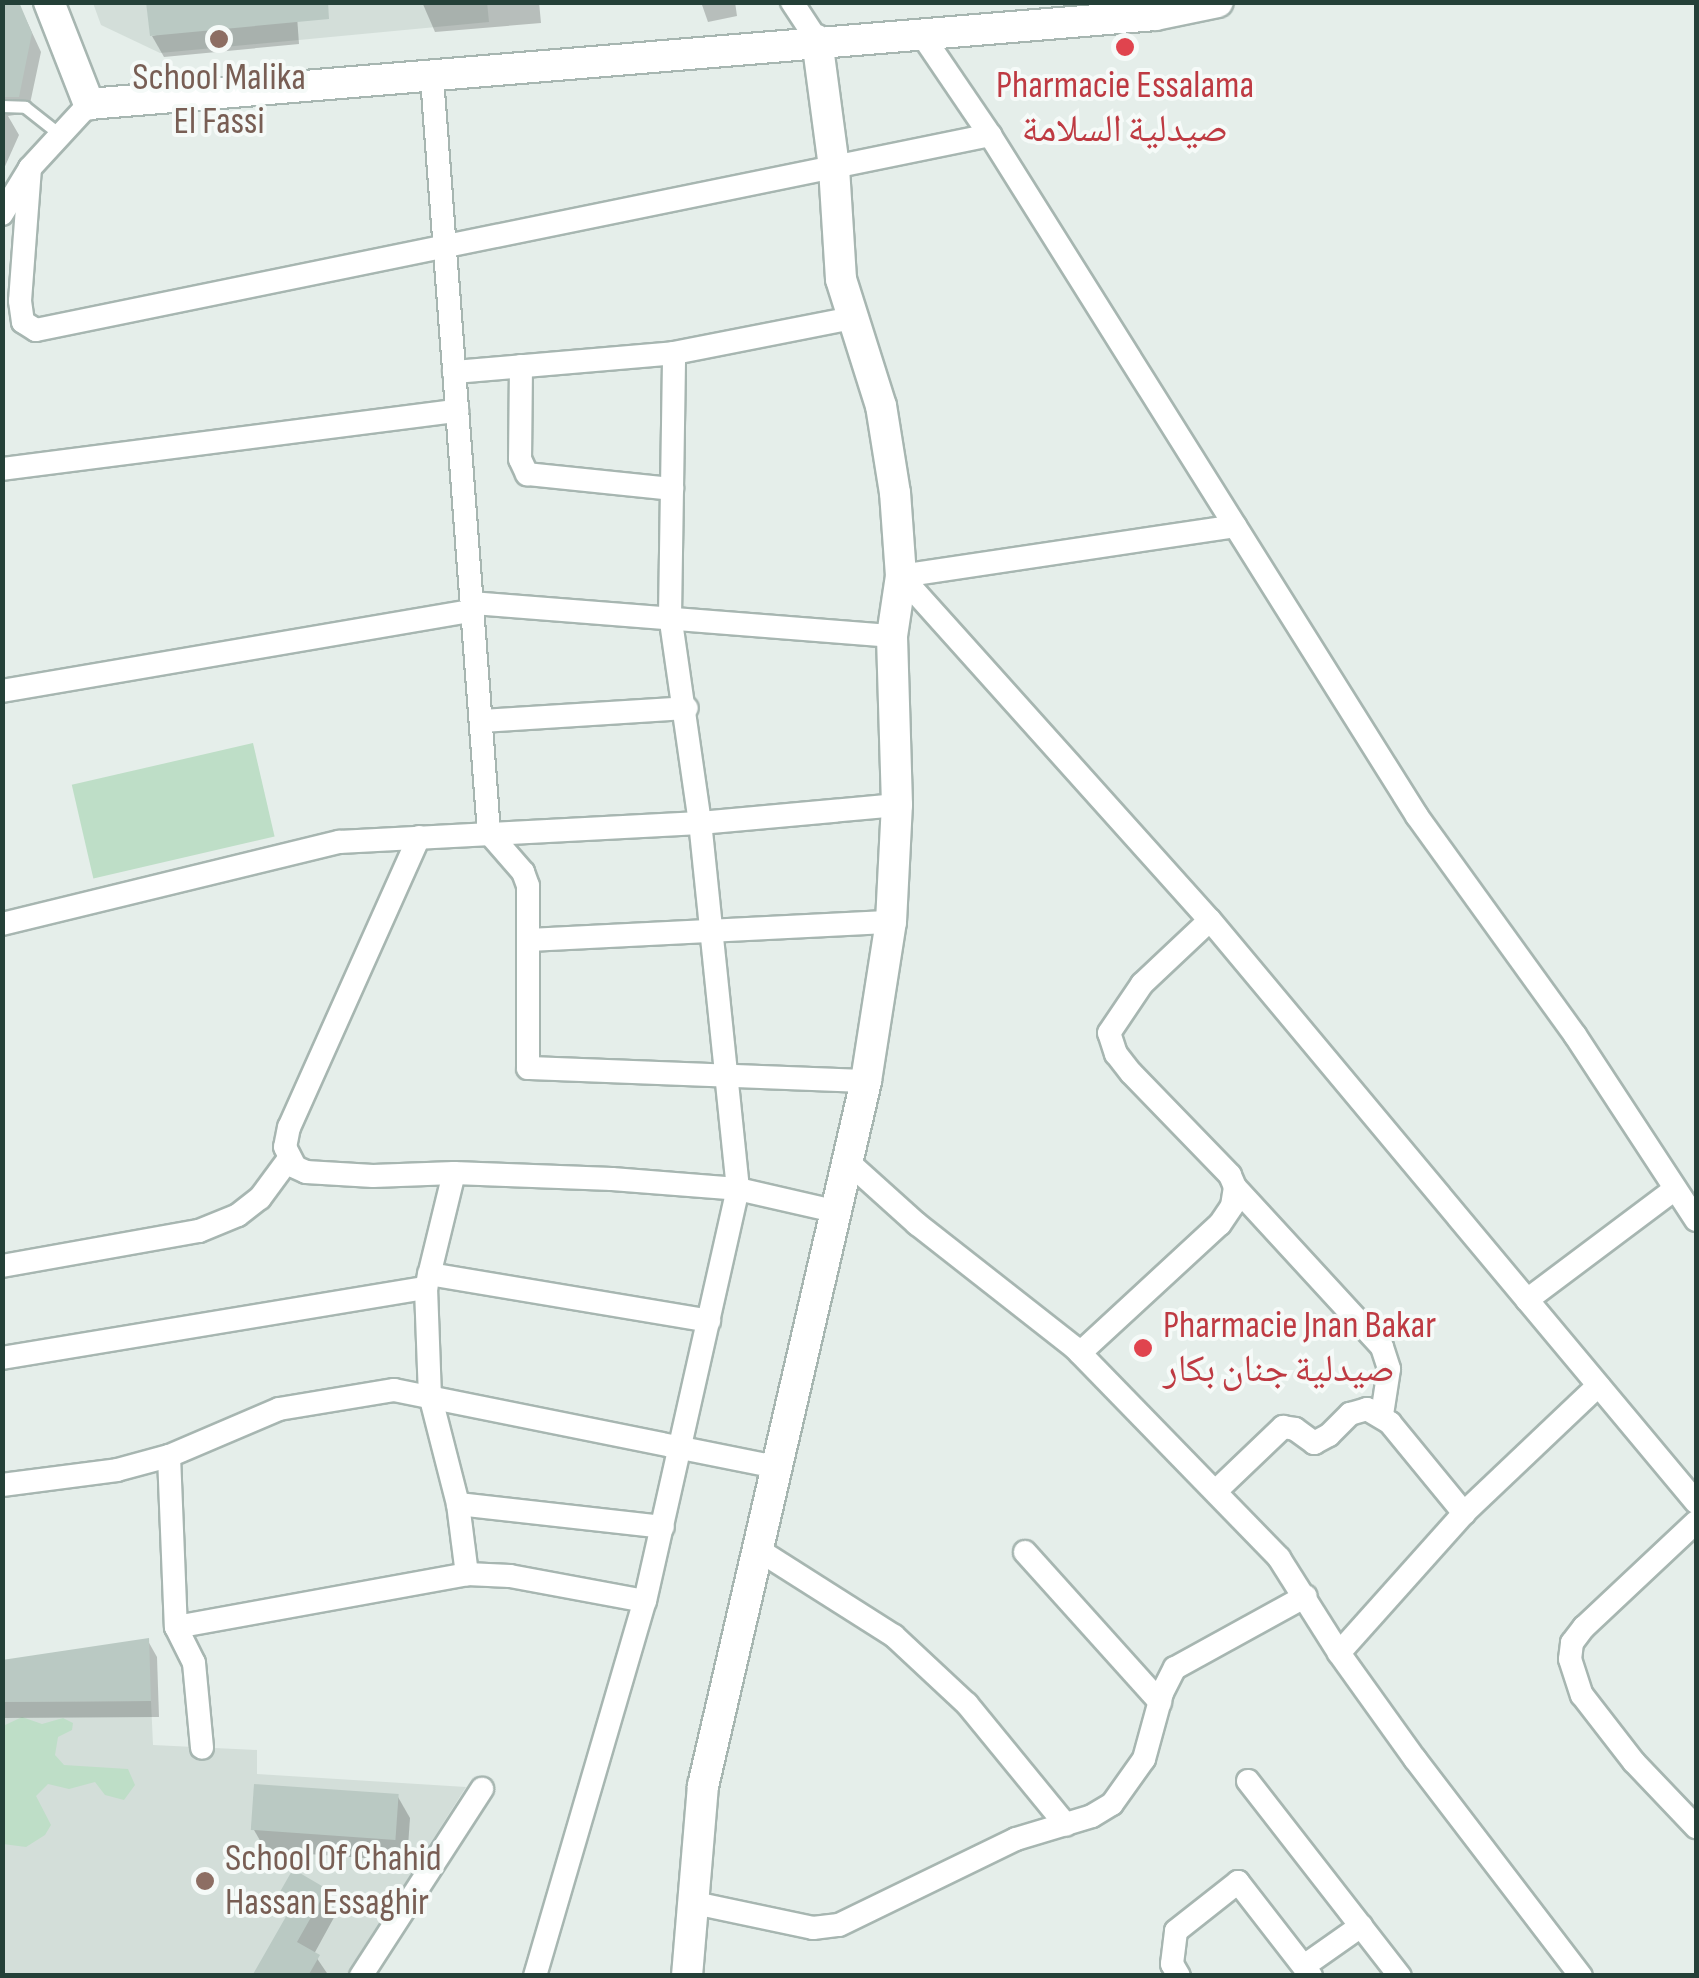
<!DOCTYPE html>
<meta charset="utf-8">
<style>
body{margin:0}
#map{position:relative;width:1699px;height:1978px;overflow:hidden;background:#e5eeea;font-family:"Sofia Sans Condensed","Noto Naskh Arabic",sans-serif}
div>[style]{position:absolute}
.built>*{inset:0;background:#d3ded9}
.green>*{inset:0;background:#bedec7;transform-origin:0 0}
.shadow>*{inset:0;background:#0003}
.building>*{inset:0;background:#bac9c3;transform-origin:0 0}
.roads{filter:drop-shadow(2px 0 #a7b6b1) drop-shadow(-2px 0 #a7b6b1) drop-shadow(0 2px #a7b6b1) drop-shadow(0 -2px #a7b6b1)}
.service>*{height:11px;margin:-5.5px;padding:0 5.5px;transform-origin:5.5px;border-radius:5.5px;background:#fff}
.minor>*{height:22px;margin:-11px;padding:0 11px;transform-origin:11px;border-radius:11px;background:#fff}
.tertiary>*{height:30px;margin:-15px;padding:0 15px;transform-origin:15px;border-radius:15px;background:#fff}
.dots>*{width:28px;height:28px;translate:-50% -50%;box-sizing:border-box;border:5px solid #f5faf8;border-radius:50%}
span{translate:-50% -50%;white-space:nowrap;text-align:center;line-height:1.15;-webkit-text-stroke:8px #f5faf8;paint-order:stroke}
.education-label{font-size:38px;color:#785e54}
.left{translate:0 -50%;text-align:left}
.health-label{font-size:38px;color:#be3a42}
.frame{position:absolute;inset:0;border:5px solid #244038;pointer-events:none}
</style>
<div id="map">
<div class="built">
<div style="clip-path:polygon(487px 2px,489px 22px,160px 53px,101px 25px,93px 3px)"></div>
<div style="clip-path:polygon(151px 1701px,153px 1745px,257px 1750px,257px 1774px,466px 1787px,347px 1975px,3px 1975px,2px 1702px)"></div>
</div>
<div class="green">
<div style="left:253px;top:743px;width:96px;height:186px;rotate:77deg"></div>
<div style="clip-path:polygon(22px 1717px,42px 1724px,63px 1718px,73px 1723px,72px 1730px,58px 1737px,55px 1755px,64px 1765px,128px 1769px,135px 1785px,124px 1800px,105px 1795px,95px 1782px,69px 1789px,48px 1784px,36px 1796px,51px 1825px,45px 1835px,26px 1847px,3px 1844px,3px 1726px)"></div>
</div>
<div class="shadow">
<div style="clip-path:polygon(2px 2px,18px 2px,41px 52px,28px 113px,8px 116px,19px 135px,2px 173px)"></div>
<div style="clip-path:polygon(296px 2px,299px 44px,164px 57px,152px 36px)"></div>
<div style="clip-path:polygon(422px 2px,539px 2px,541px 23px,435px 32px)"></div>
<div style="clip-path:polygon(701px 2px,735px 2px,737px 16px,708px 22px)"></div>
<div style="clip-path:polygon(148px 1641px,157px 1657px,159px 1717px,2px 1718px,2px 1663px)"></div>
<div style="clip-path:polygon(398px 1797px,410px 1818px,407px 1861px,266px 1851px,254px 1830px)"></div>
<div style="clip-path:polygon(325px 1891px,337px 1912px,314px 1954px,329px 1976px,255px 1976px,290px 1915px,280px 1897px)"></div>
</div>
<div class="building">
<div style="clip-path:polygon(2px 2px,19px 2px,32px 33px,19px 97px,2px 97px)"></div>
<div style="clip-path:polygon(146px 2px,328px 2px,329px 19px,150px 36px)"></div>
<div style="clip-path:polygon(149px 1638px,151px 1701px,2px 1702px,2px 1660px)"></div>
<div style="left:254px;top:1784px;width:145px;height:46px;rotate:4deg"></div>
<div style="clip-path:polygon(293px 1869px,327px 1889px,297px 1942px,320px 1955px,308px 1976px,252px 1976px,292px 1906px,277px 1897px)"></div>
</div>
<div class="roads">
<div class="service">
<div style="left:2px;top:106px;width:23px;rotate:2deg"></div>
<div style="left:25px;top:107px;width:42px;rotate:38.2deg"></div>
</div>
<div class="minor">
<div style="left:792px;top:2px;width:45px;rotate:56.7deg"></div>
<div style="left:920px;top:32px;width:125px;rotate:55.8deg"></div>
<div style="left:990px;top:135px;width:804px;rotate:57.91deg"></div>
<div style="left:1417px;top:816px;width:270px;rotate:54.2deg"></div>
<div style="left:1575px;top:1035px;width:221px;rotate:56.8deg"></div>
<div style="left:432px;top:78px;width:757px;rotate:85.68deg"></div>
<div style="left:489px;top:833px;width:52px;rotate:48.9deg"></div>
<div style="left:523px;top:872px;width:15px;rotate:70deg"></div>
<div style="left:528px;top:886px;width:182px;rotate:90deg"></div>
<div style="left:528px;top:1068px;width:338px;rotate:2.2deg"></div>
<div style="left:30px;top:168px;width:133px;rotate:94.3deg"></div>
<div style="left:20px;top:301px;width:21px;rotate:82deg"></div>
<div style="left:23px;top:322px;width:15px;rotate:32deg"></div>
<div style="left:36px;top:330px;width:974px;rotate:-11.55deg"></div>
<div style="left:2px;top:214px;width:54px;rotate:-58.7deg"></div>
<div style="left:30px;top:168px;width:87px;rotate:-47.3deg"></div>
<div style="left:521px;top:366px;width:93px;rotate:90.6deg"></div>
<div style="left:520px;top:459px;width:17px;rotate:65deg"></div>
<div style="left:527px;top:474px;width:146px;rotate:5.9deg"></div>
<div style="left:454px;top:372px;width:221px;rotate:-4.9deg"></div>
<div style="left:674px;top:353px;width:181px;rotate:-11.1deg"></div>
<div style="left:2px;top:469px;width:459px;rotate:-7.3deg"></div>
<div style="left:901px;top:576px;width:462px;rotate:48.1deg"></div>
<div style="left:1210px;top:920px;width:758px;rotate:50.14deg"></div>
<div style="left:901px;top:576px;width:338px;rotate:-8.5deg"></div>
<div style="left:472px;top:603px;width:421px;rotate:4.5deg"></div>
<div style="left:2px;top:691px;width:477px;rotate:-9.7deg"></div>
<div style="left:481px;top:721px;width:206px;rotate:-3.6deg"></div>
<div style="left:419px;top:837px;width:318px;rotate:114.1deg"></div>
<div style="left:289px;top:1127px;width:20px;rotate:101deg"></div>
<div style="left:285px;top:1147px;width:22px;rotate:63deg"></div>
<div style="left:295px;top:1167px;width:12px;rotate:24deg"></div>
<div style="left:306px;top:1172px;width:67px;rotate:3.4deg"></div>
<div style="left:373px;top:1176px;width:81px;rotate:-2.1deg"></div>
<div style="left:454px;top:1173px;width:158px;rotate:2.2deg"></div>
<div style="left:612px;top:1179px;width:126px;rotate:4.5deg"></div>
<div style="left:738px;top:1189px;width:98px;rotate:12.9deg"></div>
<div style="left:2px;top:924px;width:347px;rotate:-13.7deg"></div>
<div style="left:339px;top:842px;width:361px;rotate:-3deg"></div>
<div style="left:700px;top:823px;width:198px;rotate:-5.2deg"></div>
<div style="left:530px;top:940px;width:361px;rotate:-2.9deg"></div>
<div style="left:846px;top:1160px;width:96px;rotate:42deg"></div>
<div style="left:917px;top:1224px;width:201px;rotate:38.1deg"></div>
<div style="left:1075px;top:1348px;width:293px;rotate:45.8deg"></div>
<div style="left:1279px;top:1558px;width:112px;rotate:57.7deg"></div>
<div style="left:1339px;top:1653px;width:130px;rotate:54.4deg"></div>
<div style="left:1415px;top:1759px;width:273px;rotate:52.6deg"></div>
<div style="left:454px;top:1173px;width:118px;rotate:103.7deg"></div>
<div style="left:426px;top:1288px;width:107px;rotate:87.9deg"></div>
<div style="left:430px;top:1395px;width:113px;rotate:75.6deg"></div>
<div style="left:458px;top:1504px;width:71px;rotate:82.7deg"></div>
<div style="left:1235px;top:1187px;width:217px;rotate:47.4deg"></div>
<div style="left:1382px;top:1347px;width:23px;rotate:72deg"></div>
<div style="left:1389px;top:1369px;width:47px;rotate:98.7deg"></div>
<div style="left:2px;top:1266px;width:200px;rotate:-10.1deg"></div>
<div style="left:199px;top:1231px;width:42px;rotate:-22.3deg"></div>
<div style="left:238px;top:1215px;width:28px;rotate:-38deg"></div>
<div style="left:260px;top:1198px;width:47px;rotate:-53.6deg"></div>
<div style="left:429px;top:1274px;width:284px;rotate:9.5deg"></div>
<div style="left:1527px;top:1300px;width:185px;rotate:-36.9deg"></div>
<div style="left:1080px;top:1353px;width:190px;rotate:-42.7deg"></div>
<div style="left:1220px;top:1224px;width:22px;rotate:-56deg"></div>
<div style="left:1232px;top:1206px;width:19px;rotate:-81deg"></div>
<div style="left:1235px;top:1187px;width:13px;rotate:-113deg"></div>
<div style="left:1230px;top:1175px;width:142px;rotate:-134.1deg"></div>
<div style="left:1131px;top:1073px;width:24px;rotate:-128deg"></div>
<div style="left:1116px;top:1054px;width:22px;rotate:-108deg"></div>
<div style="left:1109px;top:1033px;width:59px;rotate:-56deg"></div>
<div style="left:1142px;top:984px;width:93px;rotate:-43.3deg"></div>
<div style="left:2px;top:1358px;width:430px;rotate:-9.4deg"></div>
<div style="left:169px;top:1456px;width:171px;rotate:87.7deg"></div>
<div style="left:176px;top:1627px;width:40px;rotate:63.4deg"></div>
<div style="left:194px;top:1663px;width:85px;rotate:84.6deg"></div>
<div style="left:2px;top:1485px;width:116px;rotate:-7.4deg"></div>
<div style="left:117px;top:1470px;width:54px;rotate:-15.1deg"></div>
<div style="left:169px;top:1456px;width:120px;rotate:-23.1deg"></div>
<div style="left:279px;top:1409px;width:117px;rotate:-9.4deg"></div>
<div style="left:394px;top:1390px;width:390px;rotate:11.4deg"></div>
<div style="left:1216px;top:1491px;width:93px;rotate:-43.7deg"></div>
<div style="left:1283px;top:1427px;width:12px;rotate:9deg"></div>
<div style="left:1295px;top:1429px;width:24px;rotate:36deg"></div>
<div style="left:1314px;top:1443px;width:17px;rotate:-28deg"></div>
<div style="left:1329px;top:1435px;width:30px;rotate:-45deg"></div>
<div style="left:1350px;top:1414px;width:18px;rotate:-16deg"></div>
<div style="left:1367px;top:1409px;width:27px;rotate:31deg"></div>
<div style="left:1390px;top:1423px;width:117px;rotate:50.6deg"></div>
<div style="left:458px;top:1504px;width:206px;rotate:6.4deg"></div>
<div style="left:1696px;top:1522px;width:154px;rotate:136.8deg"></div>
<div style="left:1584px;top:1627px;width:20px;rotate:127deg"></div>
<div style="left:1572px;top:1643px;width:16px;rotate:97deg"></div>
<div style="left:1570px;top:1659px;width:38px;rotate:72deg"></div>
<div style="left:1582px;top:1695px;width:85px;rotate:52.2deg"></div>
<div style="left:1634px;top:1762px;width:90px;rotate:46.4deg"></div>
<div style="left:757px;top:1549px;width:162px;rotate:32.4deg"></div>
<div style="left:894px;top:1636px;width:100px;rotate:43deg"></div>
<div style="left:967px;top:1704px;width:156px;rotate:50.7deg"></div>
<div style="left:1025px;top:1552px;width:202px;rotate:48deg"></div>
<div style="left:176px;top:1627px;width:296px;rotate:-10.3deg"></div>
<div style="left:467px;top:1574px;width:43px;rotate:2.7deg"></div>
<div style="left:510px;top:1576px;width:137px;rotate:10.5deg"></div>
<div style="left:1339px;top:1653px;width:188px;rotate:-48.2deg"></div>
<div style="left:1464px;top:1513px;width:185px;rotate:-43.5deg"></div>
<div style="left:1248px;top:1781px;width:247px;rotate:52.1deg"></div>
<div style="left:690px;top:1902px;width:126px;rotate:11.9deg"></div>
<div style="left:813px;top:1928px;width:26px;rotate:-7deg"></div>
<div style="left:839px;top:1925px;width:197px;rotate:-25.9deg"></div>
<div style="left:1016px;top:1839px;width:79px;rotate:-16.8deg"></div>
<div style="left:1092px;top:1816px;width:23px;rotate:-31deg"></div>
<div style="left:1112px;top:1804px;width:55px;rotate:-54.6deg"></div>
<div style="left:1144px;top:1759px;width:68px;rotate:-74.7deg"></div>
<div style="left:1162px;top:1693px;width:28px;rotate:-63deg"></div>
<div style="left:1175px;top:1668px;width:149px;rotate:-28.8deg"></div>
<div style="left:1304px;top:1966px;width:70px;rotate:-35.1deg"></div>
<div style="left:361px;top:1976px;width:223px;rotate:-57.1deg"></div>
<div style="left:535px;top:1976px;width:391px;rotate:-73.7deg"></div>
<div style="left:645px;top:1601px;width:422px;rotate:-77.3deg"></div>
<div style="left:738px;top:1189px;width:368px;rotate:-95.9deg"></div>
<div style="left:700px;top:823px;width:209px;rotate:-98.2deg"></div>
<div style="left:670px;top:616px;width:263px;rotate:-89.1deg"></div>
<div style="left:1179px;top:1976px;width:14px;rotate:-120deg"></div>
<div style="left:1172px;top:1964px;width:33px;rotate:-83deg"></div>
<div style="left:1176px;top:1931px;width:79px;rotate:-38.3deg"></div>
<div style="left:1238px;top:1882px;width:119px;rotate:52.2deg"></div>
</div>
<div class="tertiary">
<div style="left:49px;top:2px;width:110px;rotate:68.6deg"></div>
<div style="left:89px;top:104px;width:1070px;rotate:-4.77deg"></div>
<div style="left:1155px;top:15px;width:64px;rotate:-11.7deg"></div>
<div style="left:687px;top:1976px;width:191px;rotate:-85.2deg"></div>
<div style="left:703px;top:1786px;width:724px;rotate:-76.98deg"></div>
<div style="left:866px;top:1081px;width:161px;rotate:-81.1deg"></div>
<div style="left:891px;top:922px;width:117px;rotate:-87.1deg"></div>
<div style="left:897px;top:805px;width:169px;rotate:-91.7deg"></div>
<div style="left:892px;top:636px;width:61px;rotate:-81.5deg"></div>
<div style="left:901px;top:576px;width:83px;rotate:-94.1deg"></div>
<div style="left:895px;top:493px;width:88px;rotate:-99.1deg"></div>
<div style="left:881px;top:406px;width:133px;rotate:-107.5deg"></div>
<div style="left:841px;top:279px;width:112px;rotate:-93.6deg"></div>
<div style="left:834px;top:167px;width:128px;rotate:-97.6deg"></div>
</div>
</div>
<div class="dots">
<div style="left:219px;top:39px;background:#8d6e63"></div>
<div style="left:1125px;top:47px;background:#e0444e"></div>
<div style="left:1143px;top:1348px;background:#e0444e"></div>
<div style="left:205px;top:1881px;background:#8d6e63"></div>
</div>
<div class="education-label">
<span style="left:219px;top:100px">School Malika<br>El Fassi</span>
<span class="left" style="left:225px;top:1881px">School Of Chahid<br>Hassan Essaghir</span>
</div>
<div class="health-label">
<span style="left:1125px;top:108px">Pharmacie Essalama<br>صيدلية السلامة</span>
<span class="left" style="left:1163px;top:1348px">Pharmacie Jnan Bakar<br>صيدلية جنان بكار</span>
</div>
<div class="frame"></div>
</div>
